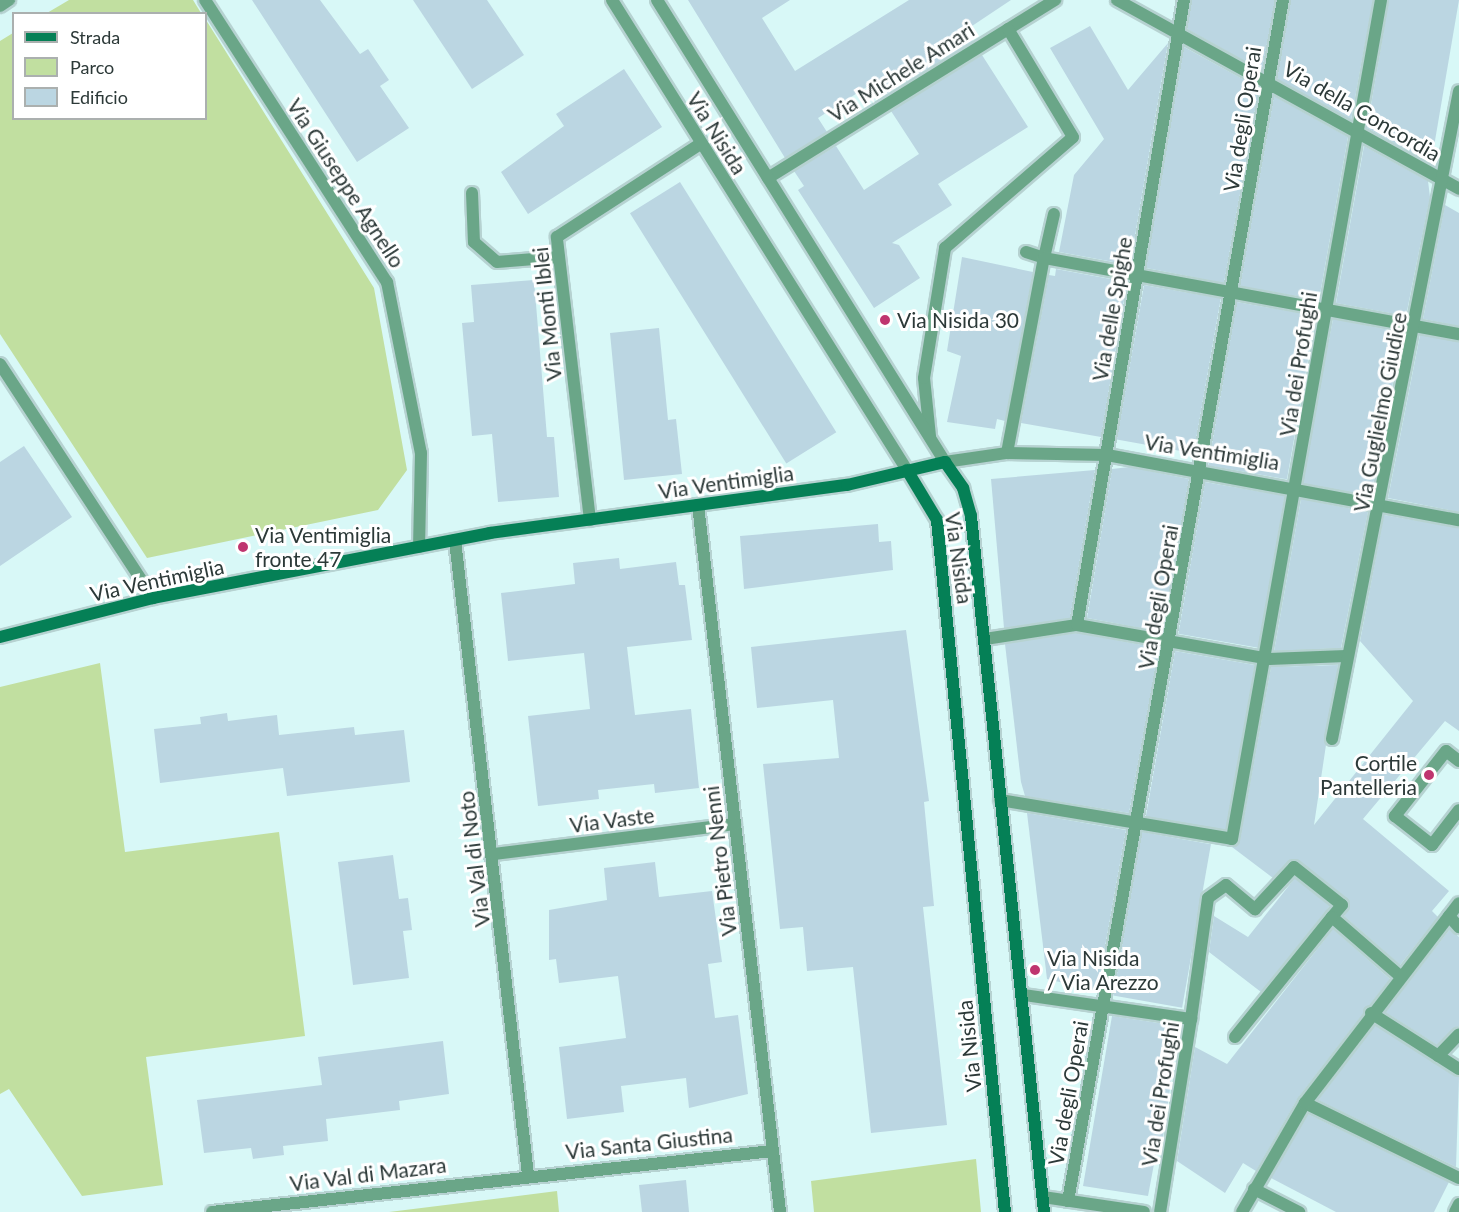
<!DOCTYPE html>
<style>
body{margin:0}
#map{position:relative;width:1459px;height:1212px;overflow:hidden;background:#d8f8f7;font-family:Lato,sans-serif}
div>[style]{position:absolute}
.green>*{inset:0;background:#c1dfa0}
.building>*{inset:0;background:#bbd6e2;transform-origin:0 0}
.roads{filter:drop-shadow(2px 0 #b6d2d1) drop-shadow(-2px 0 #b6d2d1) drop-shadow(0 2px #b6d2d1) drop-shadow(0 -2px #b6d2d1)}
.pedestrian>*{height:12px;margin:-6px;padding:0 6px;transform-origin:6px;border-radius:6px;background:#6aa688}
.minor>*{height:12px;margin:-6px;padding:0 6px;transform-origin:6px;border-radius:6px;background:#6aa688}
.tertiary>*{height:12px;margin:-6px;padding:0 6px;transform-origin:6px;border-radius:6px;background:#6aa688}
.secondary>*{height:12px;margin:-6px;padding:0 6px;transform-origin:6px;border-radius:6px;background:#058056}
.dots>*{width:16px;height:16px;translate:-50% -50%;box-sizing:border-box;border:3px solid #fff;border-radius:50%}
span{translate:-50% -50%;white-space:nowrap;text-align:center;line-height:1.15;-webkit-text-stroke:6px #fff;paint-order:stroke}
.street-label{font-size:21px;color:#2c3938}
.poi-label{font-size:21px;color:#2c3938}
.left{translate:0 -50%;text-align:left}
.right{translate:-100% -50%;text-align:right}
.legend{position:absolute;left:12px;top:12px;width:195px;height:108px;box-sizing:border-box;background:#fff;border:2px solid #abb0af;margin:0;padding:8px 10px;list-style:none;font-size:18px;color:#2c3938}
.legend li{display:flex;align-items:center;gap:12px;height:30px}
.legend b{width:30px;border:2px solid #abb0af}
</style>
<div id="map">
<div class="green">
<div style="clip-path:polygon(69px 0,193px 0,201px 13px,47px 13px)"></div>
<div style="clip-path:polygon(206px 20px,374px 288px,407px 470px,378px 510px,147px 558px,0 334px,0 41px,13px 33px,14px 118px,206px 118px)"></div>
<div style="clip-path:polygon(100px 663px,125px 852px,279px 832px,305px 1036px,146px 1057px,163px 1185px,82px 1196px,9px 1089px,0 1094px,0 687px)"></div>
<div style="clip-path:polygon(976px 1159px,981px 1212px,814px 1212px,811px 1181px)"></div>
<div style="clip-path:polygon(557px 1191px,559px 1212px,389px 1212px)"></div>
</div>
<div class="building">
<div style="clip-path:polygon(252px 0,320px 0,360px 54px,368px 49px,389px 80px,380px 86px,409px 128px,357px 162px)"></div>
<div style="clip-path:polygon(413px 0,487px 0,524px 55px,472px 89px)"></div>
<div style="clip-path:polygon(688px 0,790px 0,762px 18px,795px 71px,909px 0,1011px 0,966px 30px,973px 41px,882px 97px,873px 83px,818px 118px,827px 132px,785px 158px)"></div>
<div style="clip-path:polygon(1192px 0,1275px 0,1262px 71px,1187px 29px)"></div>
<div style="clip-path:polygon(1291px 0,1373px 0,1351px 120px,1277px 79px)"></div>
<div style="clip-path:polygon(1389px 0,1459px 0,1431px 164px,1367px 128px)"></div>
<div style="clip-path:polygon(1090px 26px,1128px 90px,1168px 43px,1130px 265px,1059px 252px,1074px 175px,1104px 139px,1050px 48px)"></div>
<div style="clip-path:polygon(1184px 47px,1259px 88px,1224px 283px,1146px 268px)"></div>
<div style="clip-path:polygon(982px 55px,1028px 127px,938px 184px,952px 205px,892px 243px,899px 245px,920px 278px,874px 308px,798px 190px,804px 186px,794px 171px,836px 146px,864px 190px,919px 154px,891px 111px)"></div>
<div style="clip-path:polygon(624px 69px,662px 127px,528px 214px,501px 172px,564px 126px,556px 114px)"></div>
<div style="clip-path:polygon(1274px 96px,1348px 137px,1319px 300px,1240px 286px)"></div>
<div style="clip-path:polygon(1364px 146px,1428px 181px,1430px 197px,1406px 316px,1336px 303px)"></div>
<div style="left:680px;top:182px;width:295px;height:59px;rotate:58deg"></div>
<div style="clip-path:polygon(1445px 205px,1459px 213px,1459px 326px,1423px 319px)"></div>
<div style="clip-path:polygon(962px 257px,1033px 272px,1005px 421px,997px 419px,995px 429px,947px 422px,961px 356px,947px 351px)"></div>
<div style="clip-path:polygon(1056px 269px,1127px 282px,1101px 437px,1021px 423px,1049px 275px,1055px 276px)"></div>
<div style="clip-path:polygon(534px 280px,547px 437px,554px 437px,559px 497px,498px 502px,492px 434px,472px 436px,462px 323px,474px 322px,471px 285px)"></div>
<div style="left:1144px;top:285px;width:78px;height:157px;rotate:10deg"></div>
<div style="left:1237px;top:302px;width:80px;height:166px;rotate:10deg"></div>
<div style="left:1333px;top:319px;width:71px;height:167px;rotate:11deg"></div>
<div style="clip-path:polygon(659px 328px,668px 420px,676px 419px,682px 474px,624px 480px,610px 333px)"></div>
<div style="clip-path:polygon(1420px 335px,1459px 342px,1459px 512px,1388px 498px)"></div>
<div style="clip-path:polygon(24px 446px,72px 517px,0 566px,0 462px)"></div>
<div style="clip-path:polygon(1129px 467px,1189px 479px,1162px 632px,1087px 618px,1112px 469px)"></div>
<div style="clip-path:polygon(1095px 470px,1070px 618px,1004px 628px,991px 479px)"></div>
<div style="left:1205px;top:482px;width:81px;height:154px;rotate:10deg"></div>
<div style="clip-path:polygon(1301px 499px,1368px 512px,1341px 648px,1274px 651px)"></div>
<div style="clip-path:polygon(1384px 515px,1459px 528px,1459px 731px,1445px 721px,1363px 819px,1449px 891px,1432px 911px,1438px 917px,1400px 965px,1344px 916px,1350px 907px,1347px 899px,1299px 861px,1290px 860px,1273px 878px,1232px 847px,1240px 840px,1271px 667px,1338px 665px,1314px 825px,1413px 701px,1360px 641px)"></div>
<div style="clip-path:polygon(878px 524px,879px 542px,891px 541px,893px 570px,744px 589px,740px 536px)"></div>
<div style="clip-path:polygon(619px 558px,620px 569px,676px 562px,679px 585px,685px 585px,692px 640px,627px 647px,635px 715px,691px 709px,699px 788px,655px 793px,654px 784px,598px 790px,599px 799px,538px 806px,528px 716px,590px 709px,584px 653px,508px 661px,501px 593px,575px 584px,573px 563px)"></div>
<div style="clip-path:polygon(906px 630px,929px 801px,924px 802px,934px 906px,923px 907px,947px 1125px,871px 1133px,853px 967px,807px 971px,803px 927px,780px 929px,763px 764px,839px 758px,833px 700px,757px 708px,751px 647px)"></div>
<div style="clip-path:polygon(1077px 633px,1159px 648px,1129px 813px,1025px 796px,1021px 782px,1005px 644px)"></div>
<div style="left:1175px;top:651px;width:81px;height:168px;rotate:10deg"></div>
<div style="clip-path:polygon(227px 713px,228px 721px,277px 715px,279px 735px,354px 727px,355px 735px,404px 730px,410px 782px,287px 796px,283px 768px,160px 783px,154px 729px,201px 724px,200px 717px)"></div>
<div style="clip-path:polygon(1027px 813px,1126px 830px,1097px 991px,1047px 979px)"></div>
<div style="left:1142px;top:832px;width:70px;height:166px;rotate:10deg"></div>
<div style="clip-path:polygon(393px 855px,399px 899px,408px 898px,412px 930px,403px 931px,409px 978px,353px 985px,338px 862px)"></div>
<div style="clip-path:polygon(655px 862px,659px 897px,712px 891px,722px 962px,708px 964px,715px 1018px,738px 1015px,748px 1094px,689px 1108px,686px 1078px,621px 1086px,624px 1112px,567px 1119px,559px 1047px,626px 1038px,618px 976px,559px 983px,556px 959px,549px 960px,549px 910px,607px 900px,604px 868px)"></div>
<div style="clip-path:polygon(1295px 878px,1330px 906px,1261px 992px,1209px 952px,1214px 916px,1248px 937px)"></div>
<div style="clip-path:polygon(1333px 929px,1390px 979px,1298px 1098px,1256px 1171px,1243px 1163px,1225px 1193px,1177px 1161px,1195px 1047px,1227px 1064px)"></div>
<div style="clip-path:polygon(1450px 929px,1459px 937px,1459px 1026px,1437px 1045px,1385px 1012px)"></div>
<div style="clip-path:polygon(1112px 1016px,1179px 1026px,1161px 1151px,1157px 1148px,1148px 1196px,1083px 1186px)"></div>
<div style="clip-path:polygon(1375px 1025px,1459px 1077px,1456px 1167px,1318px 1100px)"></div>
<div style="clip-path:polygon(443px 1041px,449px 1094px,399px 1101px,400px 1110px,326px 1119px,328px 1141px,283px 1146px,284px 1155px,253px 1159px,251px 1148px,204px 1153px,197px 1100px,322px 1085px,318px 1057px)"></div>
<div style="clip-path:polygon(1308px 1114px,1449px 1182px,1434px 1212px,1336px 1212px,1271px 1178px)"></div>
<div style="clip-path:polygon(686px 1180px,689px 1212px,642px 1212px,639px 1185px)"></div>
</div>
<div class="roads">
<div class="pedestrian">
<div style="left:1191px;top:1019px;width:122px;rotate:-82deg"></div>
<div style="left:1208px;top:898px;width:22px;rotate:-36deg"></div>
<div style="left:1226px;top:885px;width:38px;rotate:40deg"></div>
<div style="left:1255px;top:909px;width:57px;rotate:-47.1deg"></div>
</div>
<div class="minor">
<div style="left:205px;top:0;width:336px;rotate:57.2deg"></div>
<div style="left:387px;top:282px;width:174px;rotate:78.8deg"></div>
<div style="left:421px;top:453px;width:94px;rotate:91.2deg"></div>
<div style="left:1117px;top:0;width:391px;rotate:28.9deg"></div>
<div style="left:0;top:6px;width:11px;rotate:-34deg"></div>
<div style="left:768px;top:178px;width:338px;rotate:-31.8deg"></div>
<div style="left:472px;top:193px;width:49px;rotate:87.7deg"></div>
<div style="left:474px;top:242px;width:30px;rotate:41deg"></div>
<div style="left:497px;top:262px;width:62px;rotate:-4.6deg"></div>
<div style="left:1026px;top:252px;width:19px;rotate:18deg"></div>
<div style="left:1044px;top:258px;width:45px;rotate:-77.2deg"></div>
<div style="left:0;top:364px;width:280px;rotate:56.8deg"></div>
<div style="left:930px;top:436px;width:58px;rotate:-95.9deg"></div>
<div style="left:924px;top:378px;width:132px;rotate:-80.8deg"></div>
<div style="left:945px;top:248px;width:169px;rotate:-40.9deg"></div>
<div style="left:1073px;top:137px;width:126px;rotate:-121deg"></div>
<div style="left:1007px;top:453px;width:198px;rotate:-79.3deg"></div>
<div style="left:1044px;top:258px;width:422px;rotate:10.4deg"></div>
<div style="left:945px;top:462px;width:63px;rotate:-8.3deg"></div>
<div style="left:1007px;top:453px;width:100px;rotate:1.1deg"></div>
<div style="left:1107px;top:455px;width:358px;rotate:10.5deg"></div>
<div style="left:698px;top:505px;width:712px;rotate:83.38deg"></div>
<div style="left:590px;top:520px;width:285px;rotate:-96.7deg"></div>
<div style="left:557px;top:237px;width:171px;rotate:-33deg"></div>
<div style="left:455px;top:540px;width:639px;rotate:83.44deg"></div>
<div style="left:1077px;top:625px;width:634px;rotate:-80.29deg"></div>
<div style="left:985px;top:639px;width:93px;rotate:-8.7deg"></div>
<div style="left:1077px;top:625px;width:195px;rotate:10deg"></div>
<div style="left:1269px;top:659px;width:77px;rotate:-2.2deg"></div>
<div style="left:1332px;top:739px;width:660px;rotate:-78.91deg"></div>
<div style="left:1459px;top:761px;width:16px;rotate:-142deg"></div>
<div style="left:1446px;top:751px;width:83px;rotate:128.1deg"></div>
<div style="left:1395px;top:816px;width:47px;rotate:38.1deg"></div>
<div style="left:1432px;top:845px;width:44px;rotate:-52.4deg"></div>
<div style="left:1000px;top:800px;width:235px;rotate:9.5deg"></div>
<div style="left:1232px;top:839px;width:852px;rotate:-79.93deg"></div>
<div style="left:494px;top:854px;width:243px;rotate:-7.1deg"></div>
<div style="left:1294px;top:867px;width:61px;rotate:38.4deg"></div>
<div style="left:1342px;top:905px;width:16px;rotate:130deg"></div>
<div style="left:1332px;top:917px;width:90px;rotate:40.9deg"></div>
<div style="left:1449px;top:916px;width:15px;rotate:48deg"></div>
<div style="left:1024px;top:995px;width:169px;rotate:8.2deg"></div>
<div style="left:1191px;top:1019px;width:195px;rotate:99.1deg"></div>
<div style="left:1371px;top:1013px;width:104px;rotate:32.5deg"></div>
<div style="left:1235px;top:1037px;width:154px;rotate:-51.1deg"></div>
<div style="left:1438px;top:1056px;width:30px;rotate:-46deg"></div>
<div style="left:1305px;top:1103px;width:171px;rotate:26deg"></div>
<div style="left:1254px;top:1189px;width:51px;rotate:27.1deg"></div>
<div style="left:1043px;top:1197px;width:102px;rotate:8.4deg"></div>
<div style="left:1068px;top:1201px;width:1220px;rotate:-79.85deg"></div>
<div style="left:212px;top:1212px;width:564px;rotate:-6.21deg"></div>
<div style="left:1242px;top:1212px;width:126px;rotate:-60deg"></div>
<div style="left:1305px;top:1103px;width:252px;rotate:-52.4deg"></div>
<div style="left:1455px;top:1212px;width:9px;rotate:-63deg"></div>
</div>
<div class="tertiary">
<div style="left:612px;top:0;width:555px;rotate:57.89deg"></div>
<div style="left:657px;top:0;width:544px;rotate:58.06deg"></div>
</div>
<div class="secondary">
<div style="left:907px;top:470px;width:58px;rotate:59deg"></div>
<div style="left:937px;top:520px;width:695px;rotate:84.39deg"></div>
<div style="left:0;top:637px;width:158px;rotate:-14.3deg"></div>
<div style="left:153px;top:598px;width:343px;rotate:-10.9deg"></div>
<div style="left:490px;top:533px;width:360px;rotate:-7.7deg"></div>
<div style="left:847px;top:485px;width:101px;rotate:-13.2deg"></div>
<div style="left:945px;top:462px;width:32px;rotate:55deg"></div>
<div style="left:963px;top:488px;width:29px;rotate:74deg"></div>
<div style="left:971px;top:516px;width:700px;rotate:84.01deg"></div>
</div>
</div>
<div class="dots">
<div style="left:885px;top:320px;background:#bf356f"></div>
<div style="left:243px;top:547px;background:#bf356f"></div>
<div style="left:1429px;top:775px;background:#bf356f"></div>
<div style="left:1035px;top:970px;background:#bf356f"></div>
</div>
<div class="street-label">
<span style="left:901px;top:72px;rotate:-32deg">Via Michele Amari</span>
<span style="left:1362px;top:111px;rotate:30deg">Via della Concordia</span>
<span style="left:1242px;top:119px;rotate:-81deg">Via degli Operai</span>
<span style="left:717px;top:133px;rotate:58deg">Via Nisida</span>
<span style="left:346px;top:183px;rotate:57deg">Via Giuseppe Agnello</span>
<span style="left:1112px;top:309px;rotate:-80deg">Via delle Spighe</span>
<span style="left:547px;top:314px;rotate:-96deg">Via Monti Iblei</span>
<span style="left:1298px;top:364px;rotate:-81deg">Via dei Profughi</span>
<span style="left:1380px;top:412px;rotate:-79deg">Via Guglielmo Giudice</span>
<span style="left:1212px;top:452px;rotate:9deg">Via Ventimiglia</span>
<span style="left:726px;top:482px;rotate:-8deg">Via Ventimiglia</span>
<span style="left:959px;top:558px;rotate:82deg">Via Nisida</span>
<span style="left:157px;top:580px;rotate:-12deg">Via Ventimiglia</span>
<span style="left:1158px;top:597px;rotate:-80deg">Via degli Operai</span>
<span style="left:612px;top:820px;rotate:-7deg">Via Vaste</span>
<span style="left:474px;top:859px;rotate:-97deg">Via Val di Noto</span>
<span style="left:720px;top:861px;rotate:-97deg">Via Pietro Nenni</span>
<span style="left:969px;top:1046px;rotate:-96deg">Via Nisida</span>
<span style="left:1068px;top:1093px;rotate:-80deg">Via degli Operai</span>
<span style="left:1160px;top:1094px;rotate:-81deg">Via dei Profughi</span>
<span style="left:649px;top:1143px;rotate:-6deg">Via Santa Giustina</span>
<span style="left:368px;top:1174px;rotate:-7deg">Via Val di Mazara</span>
</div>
<div class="poi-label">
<span class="left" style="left:897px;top:320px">Via Nisida 30</span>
<span class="left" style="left:255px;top:547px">Via Ventimiglia<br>fronte 47</span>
<span class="right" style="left:1417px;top:775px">Cortile<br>Pantelleria</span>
<span class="left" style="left:1047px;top:970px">Via Nisida<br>/ Via Arezzo</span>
</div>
<ul class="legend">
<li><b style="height:8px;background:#058056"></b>Strada</li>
<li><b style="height:16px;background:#c1dfa0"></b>Parco</li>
<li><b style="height:16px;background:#bbd6e2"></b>Edificio</li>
</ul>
</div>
